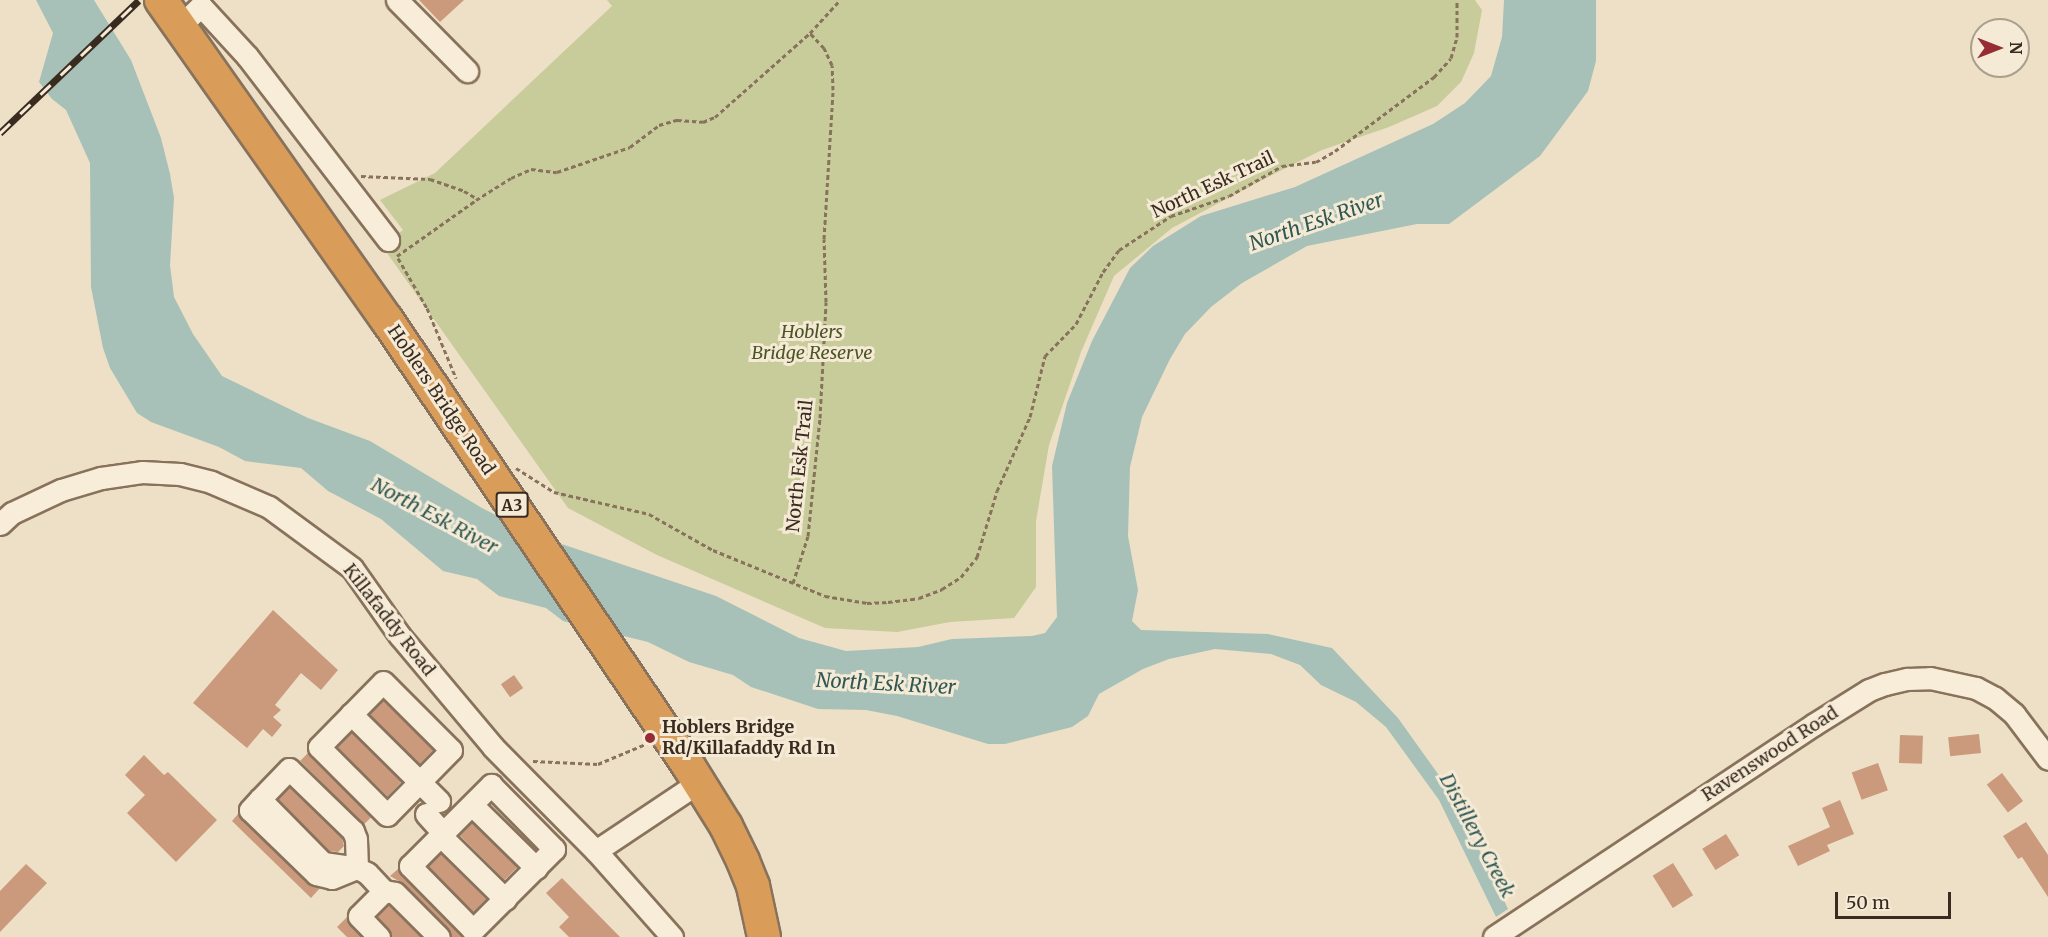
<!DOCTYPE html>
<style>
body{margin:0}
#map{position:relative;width:2048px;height:937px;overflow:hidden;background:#ede0c6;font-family:Merriweather,serif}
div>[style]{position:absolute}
.green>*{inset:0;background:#c8cb9a}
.water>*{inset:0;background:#a7c1b8}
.building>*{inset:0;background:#cb9a7c;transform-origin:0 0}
.path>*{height:3px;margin-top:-1.5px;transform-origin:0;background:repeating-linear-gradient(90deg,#88725c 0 4.5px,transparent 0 7.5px)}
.roads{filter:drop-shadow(2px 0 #88725c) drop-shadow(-2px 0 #88725c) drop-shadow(0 2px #88725c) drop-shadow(0 -2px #88725c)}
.minor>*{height:21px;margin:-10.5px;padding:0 10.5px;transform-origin:10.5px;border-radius:10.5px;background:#f8edd9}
.highway>*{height:32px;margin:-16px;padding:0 16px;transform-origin:16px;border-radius:16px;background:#da9c59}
.rail>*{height:7px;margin-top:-3.5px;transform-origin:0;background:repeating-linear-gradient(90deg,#f5ead5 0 14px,#392b1f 0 28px);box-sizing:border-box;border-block:2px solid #392b1f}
.dots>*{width:16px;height:16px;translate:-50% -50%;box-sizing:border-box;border:3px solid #f5ead5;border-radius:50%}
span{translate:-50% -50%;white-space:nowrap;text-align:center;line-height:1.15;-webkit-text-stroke:6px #f5ead5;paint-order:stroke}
.shield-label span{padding:2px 4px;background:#f5ead5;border:2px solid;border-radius:4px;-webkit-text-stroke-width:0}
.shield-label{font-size:16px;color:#392b1f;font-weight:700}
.street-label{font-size:18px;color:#392b1f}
.park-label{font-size:18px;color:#4b5526;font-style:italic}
.poi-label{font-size:18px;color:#392b1f;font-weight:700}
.left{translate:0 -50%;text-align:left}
.water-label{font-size:20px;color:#2f5854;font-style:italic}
.north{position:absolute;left:1970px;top:18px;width:60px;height:60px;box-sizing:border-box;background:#f5ead5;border:2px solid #aa9e8c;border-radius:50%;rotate:90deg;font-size:16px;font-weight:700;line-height:24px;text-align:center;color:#392b1f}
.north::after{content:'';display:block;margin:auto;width:21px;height:27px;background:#962d32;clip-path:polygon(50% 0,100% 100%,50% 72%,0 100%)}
.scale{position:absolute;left:1835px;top:892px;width:116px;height:27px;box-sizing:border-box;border:3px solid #392b1f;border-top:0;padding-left:8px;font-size:18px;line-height:21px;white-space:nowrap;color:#392b1f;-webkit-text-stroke:4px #f5ead5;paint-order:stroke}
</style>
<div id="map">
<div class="green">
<div style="clip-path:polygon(607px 0,1475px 0,1482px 10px,1474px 53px,1461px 82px,1437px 106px,1389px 127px,1322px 150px,1264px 179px,1172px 228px,1114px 276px,1081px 352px,1049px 445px,1036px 521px,1036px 587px,1014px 618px,950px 622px,897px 632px,825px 628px,657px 555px,568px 508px,382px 246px,403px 230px,380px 200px,435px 173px,612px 6px)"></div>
</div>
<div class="water">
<div style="clip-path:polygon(36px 0,94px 0,131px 60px,161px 138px,170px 174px,174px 198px,170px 265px,174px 297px,193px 334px,222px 376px,308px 418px,370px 441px,482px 508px,535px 535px,716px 596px,799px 638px,846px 651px,918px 647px,952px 639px,1032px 636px,1045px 633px,1057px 617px,1052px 466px,1067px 403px,1092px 341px,1130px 268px,1153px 246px,1201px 216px,1295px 187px,1433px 124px,1465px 103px,1491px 76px,1502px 37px,1504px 0,1596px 0,1596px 61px,1588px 91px,1540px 156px,1449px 224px,1417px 224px,1307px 246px,1242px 283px,1211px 307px,1185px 334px,1170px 359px,1142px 417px,1130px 467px,1128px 536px,1138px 590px,1132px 621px,1141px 630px,1268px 634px,1332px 648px,1398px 718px,1453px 795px,1466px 829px,1486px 861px,1508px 909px,1496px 917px,1439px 800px,1386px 727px,1356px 702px,1321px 685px,1300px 665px,1271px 654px,1215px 649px,1169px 659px,1143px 669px,1099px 694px,1088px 716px,1072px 727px,1005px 744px,988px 744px,897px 716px,866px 710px,818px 709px,751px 687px,733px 675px,689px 662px,648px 642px,563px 621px,546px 608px,499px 596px,477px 579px,443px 571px,381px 519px,328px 491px,301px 468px,245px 461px,219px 447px,151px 422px,137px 413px,110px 368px,103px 348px,91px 287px,90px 163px,66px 110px,52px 99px,39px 82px,53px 33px)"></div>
</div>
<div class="building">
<div style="clip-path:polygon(419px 0,464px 0,440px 22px)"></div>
<div style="clip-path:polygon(273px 610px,338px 670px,321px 690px,301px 673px,275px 705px,281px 710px,273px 717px,282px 725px,272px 737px,263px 729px,247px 748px,193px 703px)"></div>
<div style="left:514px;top:675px;width:16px;height:16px;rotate:55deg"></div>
<div style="left:383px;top:700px;width:71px;height:20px;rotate:45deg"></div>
<div style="left:351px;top:732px;width:71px;height:21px;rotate:44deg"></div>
<div style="left:1979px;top:734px;width:19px;height:31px;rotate:84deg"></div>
<div style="left:1900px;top:735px;width:23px;height:28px;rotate:2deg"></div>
<div style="left:308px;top:753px;width:90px;height:11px;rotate:45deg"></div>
<div style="clip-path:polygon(144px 755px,164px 775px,168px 772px,217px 820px,176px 862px,127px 813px,145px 795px,125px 775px)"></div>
<div style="left:1878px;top:763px;width:29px;height:28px;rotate:70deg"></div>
<div style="left:2002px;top:773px;width:35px;height:19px;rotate:53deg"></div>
<div style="clip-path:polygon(289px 787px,342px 838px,344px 846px,338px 852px,329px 851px,278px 799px)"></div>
<div style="clip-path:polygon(1840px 800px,1854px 834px,1827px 845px,1830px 851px,1798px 866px,1788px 846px,1830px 827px,1822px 808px)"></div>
<div style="clip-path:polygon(238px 814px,307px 883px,320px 888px,311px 898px,232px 821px)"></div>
<div style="left:472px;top:822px;width:64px;height:18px;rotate:45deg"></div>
<div style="clip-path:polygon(2026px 822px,2048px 855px,2048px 897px,2022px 857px,2018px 859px,2003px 836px)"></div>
<div style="left:1726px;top:834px;width:25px;height:28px;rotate:58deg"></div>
<div style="left:441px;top:854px;width:64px;height:18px;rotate:45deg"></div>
<div style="left:1673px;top:863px;width:38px;height:24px;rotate:58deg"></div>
<div style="clip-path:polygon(26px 864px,47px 883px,0 932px,0 891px)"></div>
<div style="clip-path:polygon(398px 869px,401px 875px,462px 937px,451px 937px,448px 928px,404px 884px,390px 876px)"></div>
<div style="clip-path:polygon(562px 878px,620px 937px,569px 937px,559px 927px,569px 917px,546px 893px)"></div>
<div style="clip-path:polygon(389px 905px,421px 937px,391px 937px,389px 929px,377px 916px)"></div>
<div style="clip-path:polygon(347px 917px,349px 924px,361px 937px,347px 937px,337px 927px)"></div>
</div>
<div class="path">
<div style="left:361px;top:176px;width:69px;rotate:2.5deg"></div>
<div style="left:430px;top:179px;width:36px;rotate:19deg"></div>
<div style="left:464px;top:191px;width:16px;rotate:30deg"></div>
<div style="left:397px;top:256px;width:97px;rotate:-35.3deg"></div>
<div style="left:476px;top:200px;width:41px;rotate:-32.2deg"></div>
<div style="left:511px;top:178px;width:22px;rotate:-24deg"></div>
<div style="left:531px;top:169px;width:26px;rotate:7deg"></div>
<div style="left:557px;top:172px;width:77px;rotate:-18.9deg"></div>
<div style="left:630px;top:147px;width:36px;rotate:-37deg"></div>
<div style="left:659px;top:125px;width:19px;rotate:-16deg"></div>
<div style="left:677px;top:120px;width:26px;rotate:4deg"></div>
<div style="left:703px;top:122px;width:13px;rotate:-23deg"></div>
<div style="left:715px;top:117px;width:127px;rotate:-41.5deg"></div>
<div style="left:810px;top:33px;width:45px;rotate:-47.7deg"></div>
<div style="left:398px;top:258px;width:58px;rotate:59.9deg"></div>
<div style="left:427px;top:308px;width:76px;rotate:67.5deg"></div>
<div style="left:516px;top:468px;width:45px;rotate:32.3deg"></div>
<div style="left:554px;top:492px;width:98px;rotate:13deg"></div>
<div style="left:649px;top:514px;width:73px;rotate:29.4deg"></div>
<div style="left:713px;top:550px;width:121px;rotate:22.3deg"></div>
<div style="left:825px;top:596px;width:43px;rotate:9.5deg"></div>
<div style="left:867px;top:603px;width:21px;rotate:-3deg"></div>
<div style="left:888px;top:602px;width:31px;rotate:-7deg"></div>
<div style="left:919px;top:598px;width:25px;rotate:-21deg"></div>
<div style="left:942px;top:589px;width:22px;rotate:-32deg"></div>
<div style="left:961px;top:577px;width:26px;rotate:-51deg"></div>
<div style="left:977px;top:557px;width:69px;rotate:-73.1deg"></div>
<div style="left:997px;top:491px;width:81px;rotate:-66deg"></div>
<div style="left:1030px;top:417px;width:63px;rotate:-76.2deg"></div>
<div style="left:1045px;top:356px;width:45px;rotate:-45.9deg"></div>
<div style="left:1076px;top:324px;width:59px;rotate:-62.6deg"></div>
<div style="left:1103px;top:272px;width:27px;rotate:-54deg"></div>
<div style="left:1119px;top:250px;width:62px;rotate:-33.2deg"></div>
<div style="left:1171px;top:216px;width:61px;rotate:-19deg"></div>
<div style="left:1229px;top:196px;width:61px;rotate:-29.5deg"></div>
<div style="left:1282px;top:166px;width:34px;rotate:-7deg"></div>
<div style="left:1316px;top:162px;width:22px;rotate:-30deg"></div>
<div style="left:1335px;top:151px;width:124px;rotate:-36.8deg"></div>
<div style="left:1434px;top:77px;width:25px;rotate:-48deg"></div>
<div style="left:1451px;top:58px;width:22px;rotate:-74deg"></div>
<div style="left:1457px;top:37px;width:37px;rotate:-90deg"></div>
<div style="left:793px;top:583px;width:49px;rotate:-72.3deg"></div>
<div style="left:808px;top:536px;width:119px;rotate:-84.2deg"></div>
<div style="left:820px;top:418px;width:116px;rotate:-87deg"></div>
<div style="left:826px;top:302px;width:63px;rotate:-91.8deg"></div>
<div style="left:824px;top:239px;width:149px;rotate:-86.5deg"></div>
<div style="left:833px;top:90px;width:25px;rotate:-92deg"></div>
<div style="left:832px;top:65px;width:19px;rotate:-115deg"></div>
<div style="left:824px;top:48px;width:21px;rotate:-133deg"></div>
<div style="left:533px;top:761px;width:65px;rotate:2.6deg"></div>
<div style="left:598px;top:764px;width:54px;rotate:-22.8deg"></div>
</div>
<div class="roads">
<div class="minor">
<div style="left:397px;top:0;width:100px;rotate:45.4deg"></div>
<div style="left:180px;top:26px;width:29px;rotate:-44deg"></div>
<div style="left:201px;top:6px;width:68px;rotate:47.4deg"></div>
<div style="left:247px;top:56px;width:232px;rotate:52.5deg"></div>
<div style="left:0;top:524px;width:16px;rotate:-43deg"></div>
<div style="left:12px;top:513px;width:54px;rotate:-25.1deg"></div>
<div style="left:61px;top:490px;width:42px;rotate:-16.7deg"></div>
<div style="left:101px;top:478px;width:41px;rotate:-8.3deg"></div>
<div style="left:142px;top:472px;width:38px;rotate:3deg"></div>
<div style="left:180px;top:474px;width:32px;rotate:14deg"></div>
<div style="left:211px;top:482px;width:63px;rotate:23.3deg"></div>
<div style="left:269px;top:507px;width:103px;rotate:36.3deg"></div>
<div style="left:352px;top:568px;width:83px;rotate:54.8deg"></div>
<div style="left:400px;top:636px;width:145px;rotate:50deg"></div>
<div style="left:493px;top:747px;width:146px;rotate:45.3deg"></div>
<div style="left:596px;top:851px;width:115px;rotate:48.5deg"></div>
<div style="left:383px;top:682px;width:96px;rotate:45deg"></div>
<div style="left:451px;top:750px;width:91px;rotate:134.6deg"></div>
<div style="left:387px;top:815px;width:96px;rotate:-135deg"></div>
<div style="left:319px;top:747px;width:91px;rotate:-45.4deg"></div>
<div style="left:351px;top:714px;width:124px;rotate:44.7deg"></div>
<div style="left:491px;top:785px;width:90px;rotate:45.5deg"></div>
<div style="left:554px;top:849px;width:115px;rotate:135deg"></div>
<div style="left:473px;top:930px;width:90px;rotate:-134.5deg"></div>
<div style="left:410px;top:866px;width:115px;rotate:-45deg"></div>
<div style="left:260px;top:799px;width:90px;rotate:45.5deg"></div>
<div style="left:323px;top:863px;width:34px;rotate:8deg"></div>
<div style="left:357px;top:868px;width:29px;rotate:-92deg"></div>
<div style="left:356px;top:839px;width:9px;rotate:-111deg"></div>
<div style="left:353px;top:831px;width:89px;rotate:-135.9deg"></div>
<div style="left:289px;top:769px;width:42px;rotate:134deg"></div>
<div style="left:260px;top:799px;width:15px;rotate:132deg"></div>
<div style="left:250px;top:810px;width:92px;rotate:44.1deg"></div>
<div style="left:316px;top:874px;width:16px;rotate:14deg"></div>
<div style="left:332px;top:878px;width:27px;rotate:-22deg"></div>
<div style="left:357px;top:868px;width:11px;rotate:27deg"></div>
<div style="left:367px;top:873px;width:25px;rotate:47deg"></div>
<div style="left:384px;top:891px;width:11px;rotate:10deg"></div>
<div style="left:395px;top:893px;width:62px;rotate:45deg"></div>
<div style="left:472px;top:805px;width:90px;rotate:44.5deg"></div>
<div style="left:426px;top:814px;width:25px;rotate:48deg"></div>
<div style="left:443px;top:833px;width:9px;rotate:69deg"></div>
<div style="left:446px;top:841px;width:83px;rotate:44.5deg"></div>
<div style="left:596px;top:851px;width:124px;rotate:-33.8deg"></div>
<div style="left:379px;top:937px;width:29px;rotate:-134deg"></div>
<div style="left:359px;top:916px;width:35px;rotate:-45deg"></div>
<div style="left:1494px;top:937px;width:383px;rotate:-33.6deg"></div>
<div style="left:1813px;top:725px;width:66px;rotate:-32deg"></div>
<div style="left:1869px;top:690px;width:17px;rotate:-21deg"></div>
<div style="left:1885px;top:684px;width:23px;rotate:-13deg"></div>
<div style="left:1907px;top:679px;width:23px;rotate:-2deg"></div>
<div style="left:1930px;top:678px;width:47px;rotate:12.3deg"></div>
<div style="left:1976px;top:688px;width:21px;rotate:28deg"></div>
<div style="left:1995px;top:698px;width:25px;rotate:40deg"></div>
<div style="left:2014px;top:714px;width:56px;rotate:52.9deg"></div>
</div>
<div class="highway">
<div style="left:161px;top:0;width:392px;rotate:54.8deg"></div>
<div style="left:387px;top:320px;width:537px;rotate:55.93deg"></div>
<div style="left:688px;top:765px;width:72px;rotate:58.1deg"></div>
<div style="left:726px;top:826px;width:39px;rotate:64deg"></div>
<div style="left:743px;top:861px;width:27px;rotate:68deg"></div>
<div style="left:753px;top:886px;width:52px;rotate:77.8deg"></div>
</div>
</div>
<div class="rail">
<div style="left:0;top:133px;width:192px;rotate:-43.7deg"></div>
</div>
<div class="dots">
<div style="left:650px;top:738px;background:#962d32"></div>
</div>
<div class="shield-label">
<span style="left:512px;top:505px">A3</span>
</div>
<div class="street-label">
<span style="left:1213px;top:185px;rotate:-25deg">North Esk Trail</span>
<span style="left:441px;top:400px;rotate:56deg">Hoblers Bridge Road</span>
<span style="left:800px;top:466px;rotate:-84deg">North Esk Trail</span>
<span style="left:389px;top:620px;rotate:52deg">Killafaddy Road</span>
<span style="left:1770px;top:754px;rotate:-33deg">Ravenswood Road</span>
</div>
<div class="park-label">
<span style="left:812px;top:343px">Hoblers<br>Bridge Reserve</span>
</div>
<div class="poi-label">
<span class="left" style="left:662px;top:738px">Hoblers Bridge<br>Rd/Killafaddy Rd In</span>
</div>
<div class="water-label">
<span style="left:1316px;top:221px;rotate:-19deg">North Esk River</span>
<span style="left:435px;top:515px;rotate:28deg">North Esk River</span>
<span style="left:886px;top:683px;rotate:3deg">North Esk River</span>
<span style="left:1478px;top:835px;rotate:62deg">Distillery Creek</span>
</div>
<div class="north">N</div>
<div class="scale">50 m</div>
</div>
